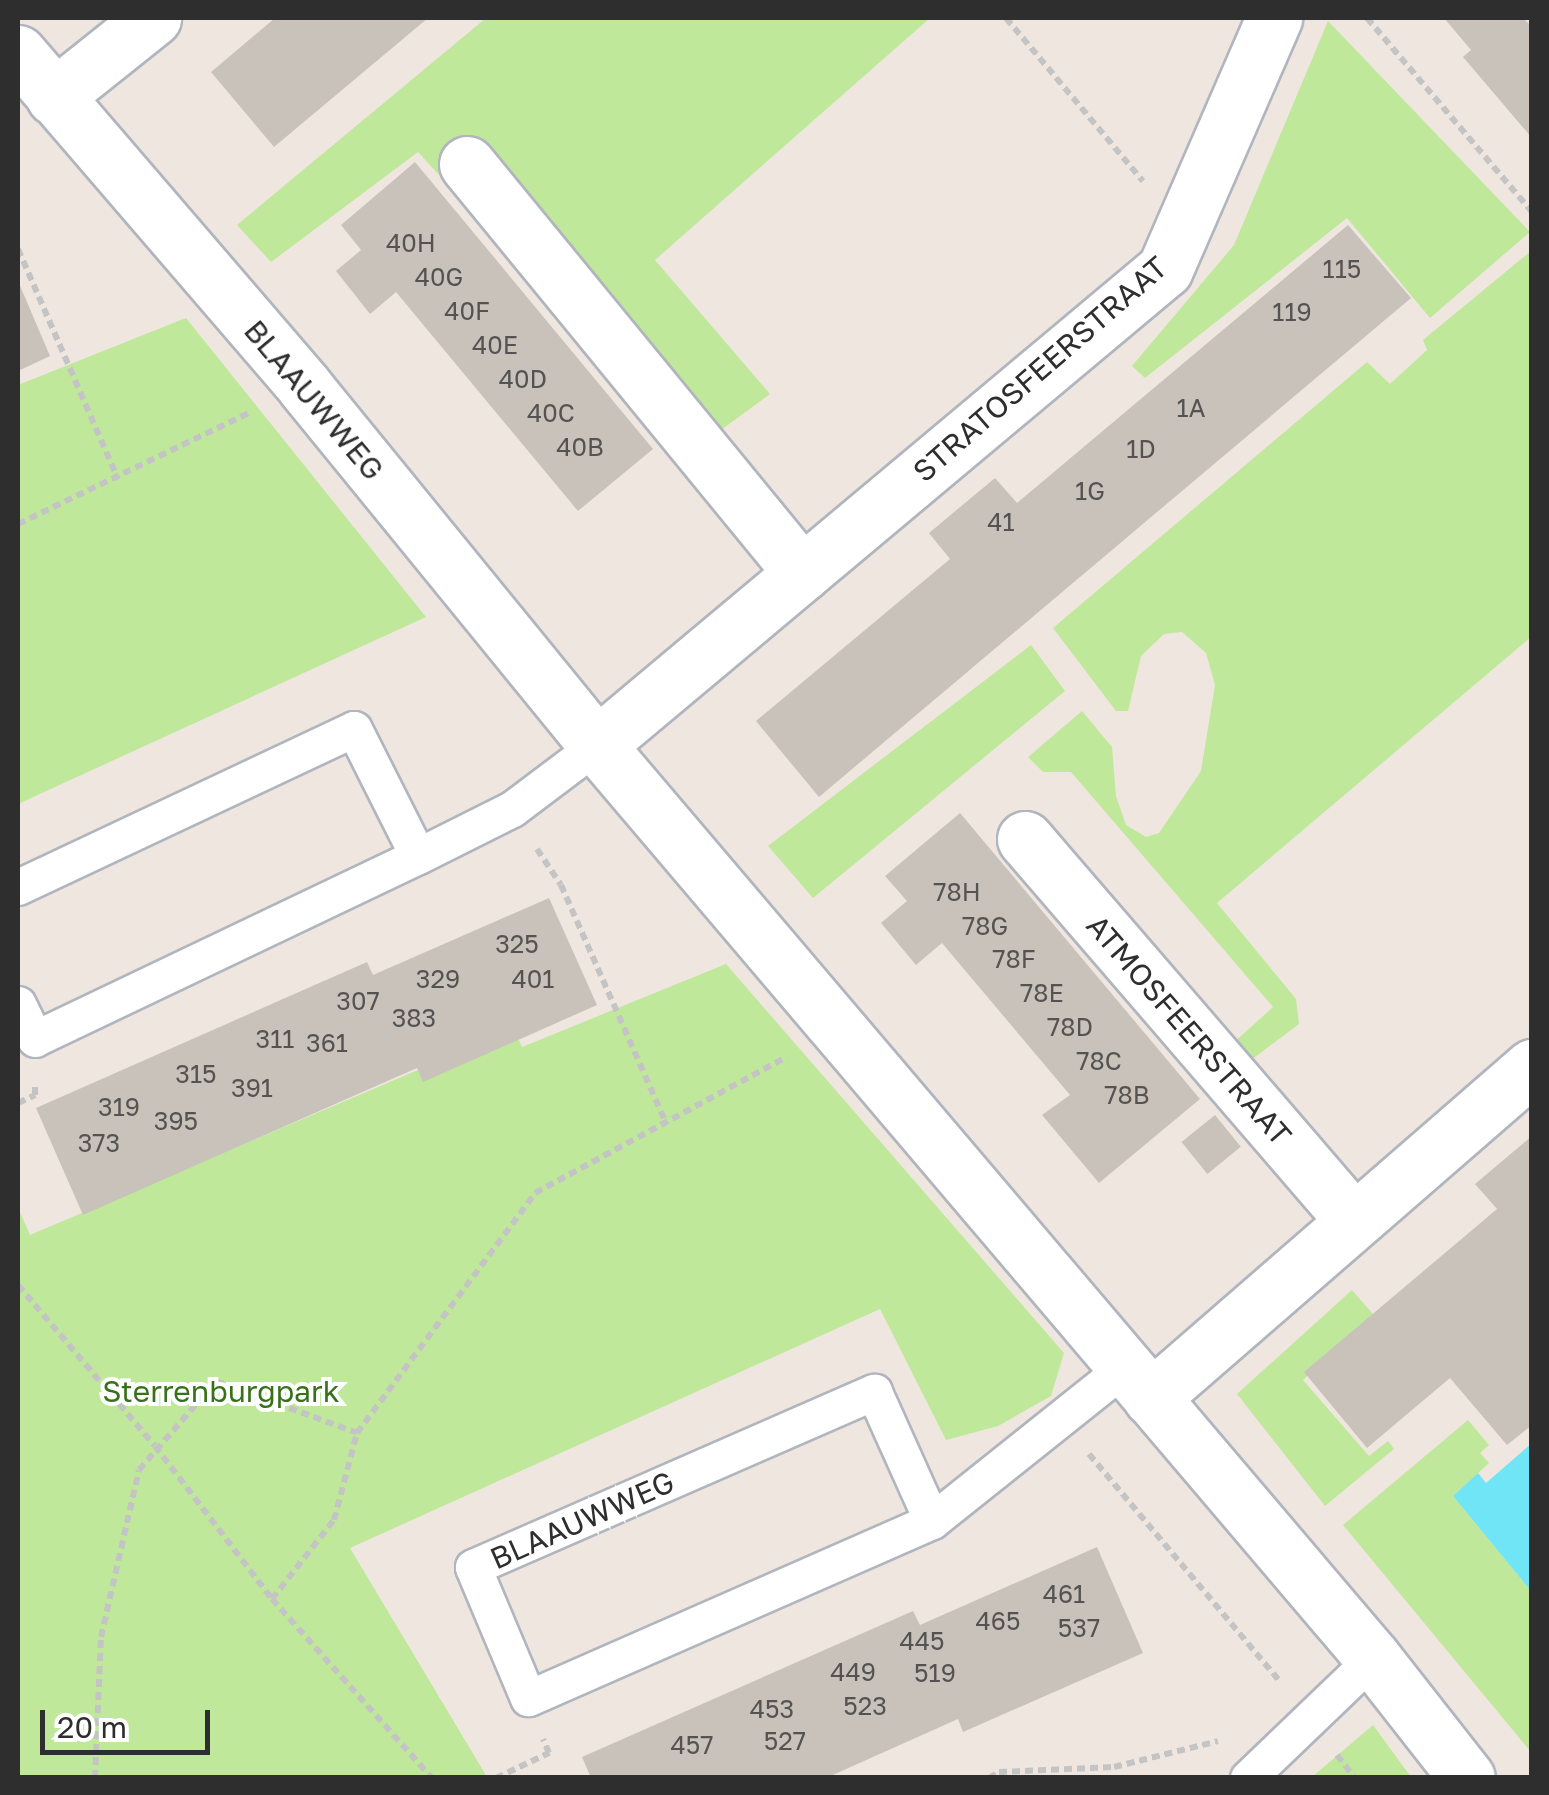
<!DOCTYPE html>
<style>
body{margin:0}
#map{position:relative;width:1549px;height:1795px;overflow:hidden;background:#efe6e0;font-family:"Golos Text",sans-serif}
div>[style]{position:absolute}
.green>*{inset:0;background:#c0e89b}
.water>*{inset:0;background:#70e5f5}
.building>*{inset:0;background:#c8c2bb;transform-origin:0 0}
.path>*{height:6px;margin-top:-3px;transform-origin:0;background:repeating-linear-gradient(90deg,#c4c4c4 0 8px,transparent 0 13px)}
.roads{filter:drop-shadow(2px 0 #b0b5be) drop-shadow(-2px 0 #b0b5be) drop-shadow(0 2px #b0b5be) drop-shadow(0 -2px #b0b5be)}
.service>*{height:35px;margin:-17.5px;padding:0 17.5px;transform-origin:17.5px;border-radius:17.5px;background:#fff}
.minor>*{height:55px;margin:-27.5px;padding:0 27.5px;transform-origin:27.5px;border-radius:27.5px;background:#fff}
.tertiary>*{height:55px;margin:-27.5px;padding:0 27.5px;transform-origin:27.5px;border-radius:27.5px;background:#fff}
span{translate:-50% -50%;white-space:nowrap;text-align:center;line-height:1.15;-webkit-text-stroke:8px #fff;paint-order:stroke}
.number-label{font-size:25px;color:#545351}
.number-label span{-webkit-text-stroke-width:0}
.street-label{font-size:30px;color:#2e2e2e}
.park-label{font-size:30px;color:#377118}
.frame{position:absolute;inset:0;border:20px solid #2e2e2e;pointer-events:none}
.scale{position:absolute;left:40px;top:1710px;width:170px;height:45px;box-sizing:border-box;border:5px solid #2e2e2e;border-top:0;padding-left:12px;font-size:30px;line-height:35px;white-space:nowrap;color:#2e2e2e;-webkit-text-stroke:8px #fff;paint-order:stroke}
</style>
<div id="map">
<div class="green">
<div style="clip-path:polygon(486px 18px,930px 18px,655px 260px,770px 394px,714px 435px,487px 144px,478px 141px,439px 175px,418px 152px,271px 262px,237px 225px)"></div>
<div style="clip-path:polygon(1328px 21px,1530px 232px,1430px 318px,1347px 218px,1145px 378px,1132px 366px,1234px 245px)"></div>
<div style="clip-path:polygon(1531px 251px,1531px 637px,1217px 903px,1296px 999px,1299px 1024px,1247px 1063px,1230px 1046px,1273px 1007px,1071px 772px,1043px 772px,1028px 757px,1082px 711px,1112px 747px,1116px 796px,1126px 825px,1146px 837px,1159px 833px,1201px 771px,1215px 685px,1206px 653px,1182px 632px,1164px 634px,1141px 656px,1128px 711px,1116px 711px,1053px 628px,1367px 362px,1390px 384px,1427px 350px,1423px 340px)"></div>
<div style="clip-path:polygon(186px 318px,426px 617px,18px 804px,18px 385px)"></div>
<div style="clip-path:polygon(1031px 645px,1065px 691px,813px 898px,768px 846px)"></div>
<div style="clip-path:polygon(726px 964px,1064px 1353px,1051px 1396px,998px 1426px,946px 1440px,880px 1309px,350px 1548px,487px 1777px,18px 1777px,18px 1208px,30px 1235px,514px 1029px,522px 1047px)"></div>
<div style="clip-path:polygon(1352px 1290px,1373px 1314px,1303px 1380px,1369px 1456px,1388px 1441px,1394px 1449px,1325px 1506px,1237px 1394px)"></div>
<div style="clip-path:polygon(1468px 1420px,1489px 1445px,1480px 1453px,1489px 1463px,1453px 1496px,1531px 1591px,1531px 1752px,1343px 1525px)"></div>
<div style="clip-path:polygon(1373px 1725px,1411px 1777px,1312px 1777px)"></div>
</div>
<div class="water">
<div style="clip-path:polygon(1531px 1444px,1531px 1591px,1453px 1496px,1478px 1473px,1486px 1483px)"></div>
</div>
<div class="building">
<div style="clip-path:polygon(275px 18px,428px 18px,274px 147px,211px 72px)"></div>
<div style="clip-path:polygon(1444px 18px,1523px 18px,1532px 27px,1532px 138px,1463px 57px,1471px 50px)"></div>
<div style="clip-path:polygon(415px 162px,653px 449px,578px 511px,396px 292px,370px 314px,336px 271px,361px 250px,341px 225px)"></div>
<div style="clip-path:polygon(1348px 225px,1411px 298px,819px 797px,756px 721px,950px 559px,929px 533px,995px 478px,1017px 503px)"></div>
<div style="clip-path:polygon(18px 281px,50px 356px,18px 371px)"></div>
<div style="clip-path:polygon(960px 813px,1200px 1099px,1099px 1183px,1042px 1115px,1070px 1095px,942px 943px,916px 965px,881px 923px,907px 901px,885px 876px)"></div>
<div style="clip-path:polygon(549px 898px,597px 1005px,423px 1082px,417px 1068px,83px 1215px,36px 1108px,367px 962px,373px 975px)"></div>
<div style="left:1215px;top:1115px;width:41px;height:43px;rotate:51deg"></div>
<div style="clip-path:polygon(1532px 1136px,1532px 1425px,1507px 1445px,1450px 1378px,1367px 1448px,1304px 1372px,1497px 1209px,1475px 1184px)"></div>
<div style="clip-path:polygon(1097px 1547px,1143px 1653px,963px 1732px,958px 1719px,826px 1778px,591px 1778px,582px 1757px,913px 1611px,920px 1625px)"></div>
</div>
<div class="path">
<div style="left:1006px;top:18px;width:213px;rotate:50deg"></div>
<div style="left:1367px;top:18px;width:255px;rotate:49.6deg"></div>
<div style="left:18px;top:249px;width:251px;rotate:66.5deg"></div>
<div style="left:18px;top:524px;width:259px;rotate:-25.7deg"></div>
<div style="left:537px;top:849px;width:43px;rotate:56.3deg"></div>
<div style="left:561px;top:885px;width:256px;rotate:66.2deg"></div>
<div style="left:18px;top:1103px;width:19px;rotate:-25deg"></div>
<div style="left:35px;top:1095px;width:9px;rotate:-90deg"></div>
<div style="left:18px;top:1285px;width:211px;rotate:49.6deg"></div>
<div style="left:155px;top:1446px;width:193px;rotate:52.6deg"></div>
<div style="left:272px;top:1599px;width:240px;rotate:48.2deg"></div>
<div style="left:1089px;top:1454px;width:297px;rotate:50deg"></div>
<div style="left:272px;top:1599px;width:100px;rotate:-51.9deg"></div>
<div style="left:334px;top:1520px;width:90px;rotate:-75.2deg"></div>
<div style="left:1337px;top:1755px;width:29px;rotate:52deg"></div>
<div style="left:95px;top:1778px;width:141px;rotate:-87.6deg"></div>
<div style="left:101px;top:1637px;width:171px;rotate:-77.2deg"></div>
<div style="left:139px;top:1470px;width:118px;rotate:-49.1deg"></div>
<div style="left:216px;top:1381px;width:150px;rotate:20.2deg"></div>
<div style="left:357px;top:1433px;width:299px;rotate:-53.4deg"></div>
<div style="left:535px;top:1193px;width:286px;rotate:-28.4deg"></div>
<div style="left:496px;top:1778px;width:59px;rotate:-25.3deg"></div>
<div style="left:549px;top:1753px;width:15px;rotate:-113deg"></div>
<div style="left:989px;top:1778px;width:12px;rotate:-31deg"></div>
<div style="left:999px;top:1772px;width:115px;rotate:-2.5deg"></div>
<div style="left:1114px;top:1767px;width:107px;rotate:-14deg"></div>
</div>
<div class="roads">
<div class="service">
<div style="left:418px;top:856px;width:105px;rotate:-26.6deg"></div>
<div style="left:512px;top:809px;width:106px;rotate:-37deg"></div>
<div style="left:18px;top:887px;width:371px;rotate:-25.2deg"></div>
<div style="left:354px;top:729px;width:142px;rotate:63.3deg"></div>
<div style="left:418px;top:856px;width:424px;rotate:154.5deg"></div>
<div style="left:35px;top:1039px;width:39px;rotate:-116deg"></div>
<div style="left:874px;top:1392px;width:141px;rotate:65.8deg"></div>
<div style="left:932px;top:1521px;width:441px;rotate:156.3deg"></div>
<div style="left:528px;top:1698px;width:142px;rotate:-112.8deg"></div>
<div style="left:473px;top:1567px;width:438px;rotate:-23.6deg"></div>
<div style="left:932px;top:1521px;width:247px;rotate:-38.6deg"></div>
<div style="left:1248px;top:1778px;width:173px;rotate:-43.8deg"></div>
</div>
<div class="minor">
<div style="left:54px;top:97px;width:127px;rotate:-38.6deg"></div>
<div style="left:467px;top:164px;width:529px;rotate:50.68deg"></div>
<div style="left:597px;top:745px;width:741px;rotate:-39.96deg"></div>
<div style="left:1165px;top:269px;width:274px;rotate:-66.5deg"></div>
<div style="left:1025px;top:839px;width:504px;rotate:49.26deg"></div>
<div style="left:1151px;top:1398px;width:505px;rotate:-40.98deg"></div>
</div>
<div class="tertiary">
<div style="left:18px;top:53px;width:439px;rotate:49.3deg"></div>
<div style="left:304px;top:386px;width:463px;rotate:50.8deg"></div>
<div style="left:597px;top:745px;width:1198px;rotate:49.64deg"></div>
<div style="left:1373px;top:1658px;width:152px;rotate:51.9deg"></div>
</div>
</div>
<div class="number-label">
<span style="left:411px;top:243px">40H</span>
<span style="left:1342px;top:269px">115</span>
<span style="left:439px;top:277px">40G</span>
<span style="left:467px;top:311px">40F</span>
<span style="left:1292px;top:312px">119</span>
<span style="left:495px;top:345px">40E</span>
<span style="left:523px;top:379px">40D</span>
<span style="left:1191px;top:408px">1A</span>
<span style="left:551px;top:413px">40C</span>
<span style="left:580px;top:447px">40B</span>
<span style="left:1141px;top:449px">1D</span>
<span style="left:1090px;top:491px">1G</span>
<span style="left:1001px;top:522px">41</span>
<span style="left:957px;top:892px">78H</span>
<span style="left:985px;top:926px">78G</span>
<span style="left:517px;top:944px">325</span>
<span style="left:1014px;top:959px">78F</span>
<span style="left:438px;top:979px">329</span>
<span style="left:533px;top:979px">401</span>
<span style="left:1042px;top:993px">78E</span>
<span style="left:358px;top:1001px">307</span>
<span style="left:414px;top:1018px">383</span>
<span style="left:1070px;top:1027px">78D</span>
<span style="left:275px;top:1039px">311</span>
<span style="left:327px;top:1043px">361</span>
<span style="left:1099px;top:1061px">78C</span>
<span style="left:196px;top:1074px">315</span>
<span style="left:252px;top:1088px">391</span>
<span style="left:1127px;top:1095px">78B</span>
<span style="left:119px;top:1107px">319</span>
<span style="left:176px;top:1121px">395</span>
<span style="left:99px;top:1143px">373</span>
<span style="left:1064px;top:1594px">461</span>
<span style="left:998px;top:1621px">465</span>
<span style="left:1079px;top:1628px">537</span>
<span style="left:922px;top:1641px">445</span>
<span style="left:853px;top:1672px">449</span>
<span style="left:935px;top:1673px">519</span>
<span style="left:865px;top:1706px">523</span>
<span style="left:772px;top:1709px">453</span>
<span style="left:785px;top:1741px">527</span>
<span style="left:692px;top:1745px">457</span>
</div>
<div class="street-label">
<span style="left:1040px;top:369px;rotate:-41deg">STRATOSFEERSTRAAT</span>
<span style="left:314px;top:400px;rotate:50deg">BLAAUWWEG</span>
<span style="left:1189px;top:1030px;rotate:49deg">ATMOSFEERSTRAAT</span>
<span style="left:582px;top:1520px;rotate:-24deg">BLAAUWWEG</span>
</div>
<div class="park-label">
<span style="left:221px;top:1391px">Sterrenburgpark</span>
</div>
<div class="frame"></div>
<div class="scale">20 m</div>
</div>
